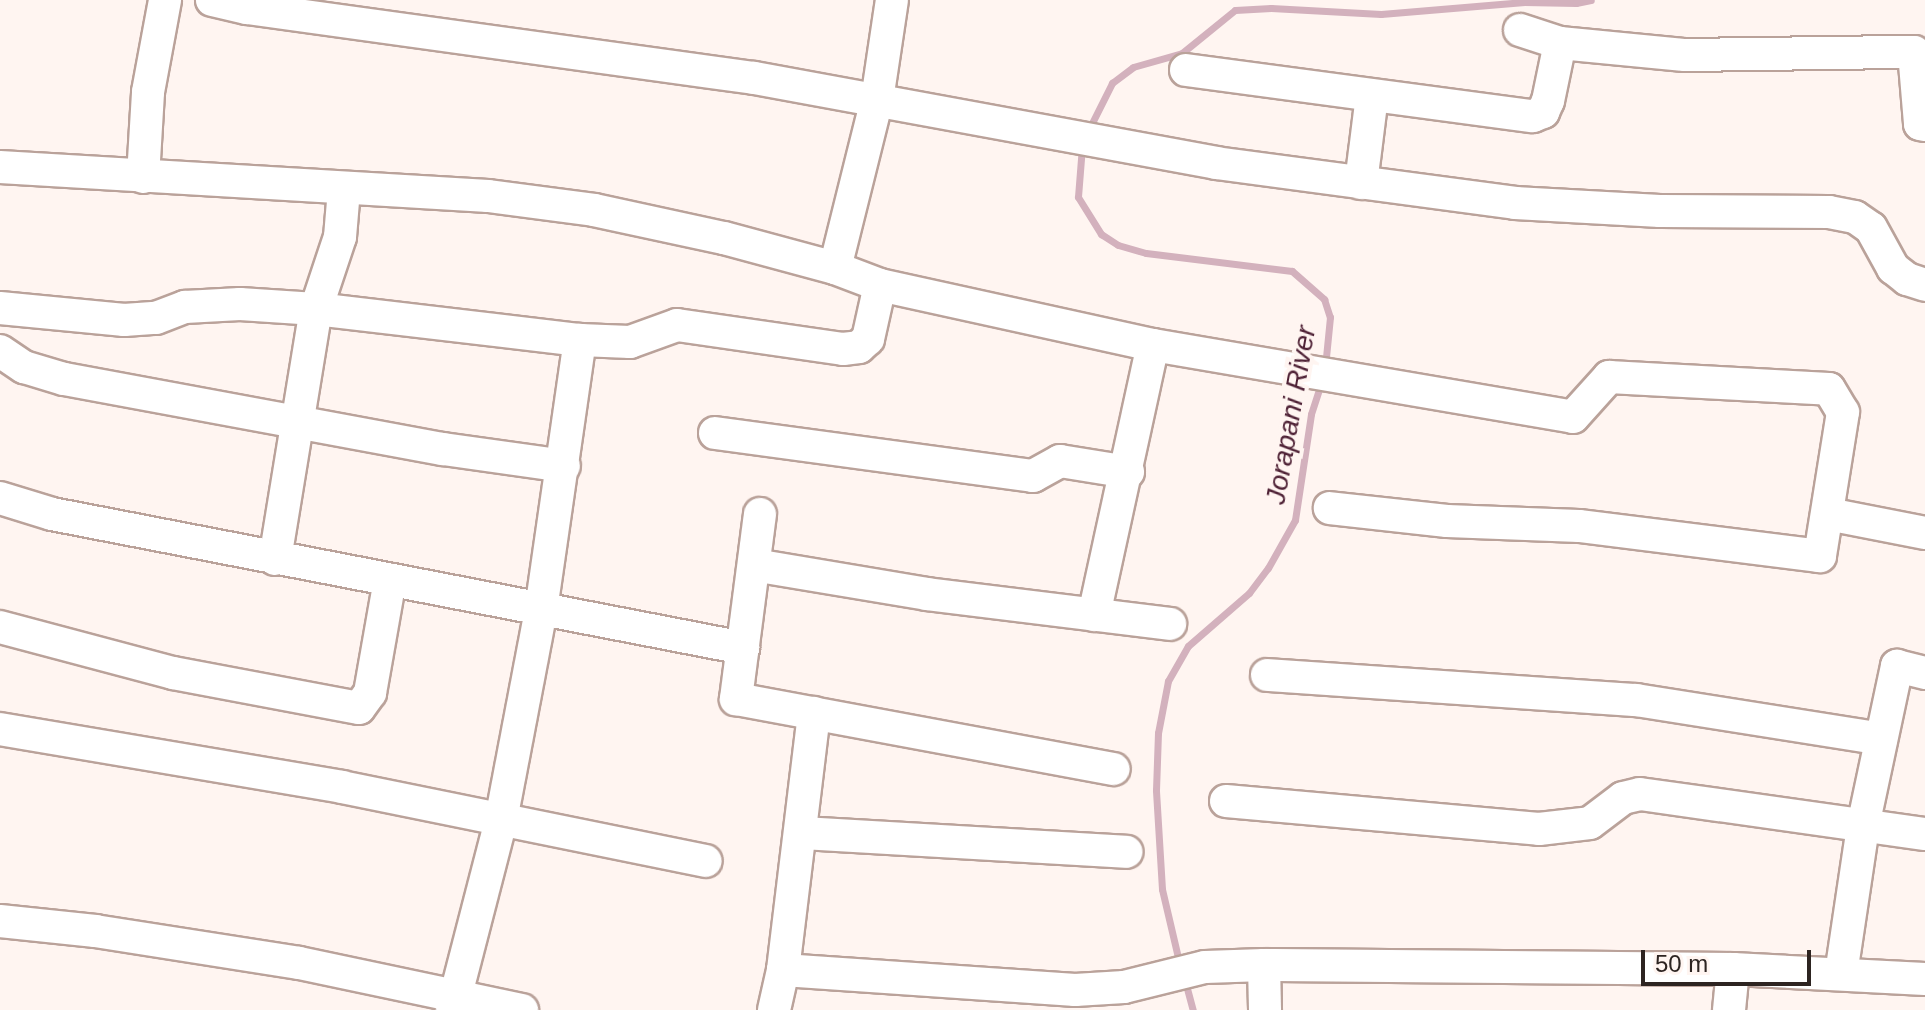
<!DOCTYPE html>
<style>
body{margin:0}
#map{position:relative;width:1925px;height:1010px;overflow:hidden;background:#fff5f1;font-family:Helvetica,sans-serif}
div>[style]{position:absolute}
.stream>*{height:7px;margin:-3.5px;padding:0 3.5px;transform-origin:3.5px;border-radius:3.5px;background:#d3b1bd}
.roads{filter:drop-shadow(2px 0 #baa29a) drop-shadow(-2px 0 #baa29a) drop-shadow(0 2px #baa29a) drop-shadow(0 -2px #baa29a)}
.minor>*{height:32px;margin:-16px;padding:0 16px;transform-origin:16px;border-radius:16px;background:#fff}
span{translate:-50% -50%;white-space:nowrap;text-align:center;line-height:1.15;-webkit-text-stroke:8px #fff5f1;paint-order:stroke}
.water-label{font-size:28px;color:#4f2236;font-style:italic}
.scale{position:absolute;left:1641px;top:950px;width:170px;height:36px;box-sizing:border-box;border:4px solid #2d2421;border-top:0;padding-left:10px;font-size:24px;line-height:28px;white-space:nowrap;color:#2d2421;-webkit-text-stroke:6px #fff5f1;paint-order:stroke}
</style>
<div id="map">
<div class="stream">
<div style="left:1088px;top:131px;width:54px;rotate:-63.4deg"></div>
<div style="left:1112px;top:83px;width:26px;rotate:-37deg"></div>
<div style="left:1133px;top:67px;width:51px;rotate:-15.9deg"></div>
<div style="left:1182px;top:53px;width:68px;rotate:-39.1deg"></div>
<div style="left:1235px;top:10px;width:36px;rotate:-3deg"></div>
<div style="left:1271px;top:8px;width:110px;rotate:3.1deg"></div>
<div style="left:1381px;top:14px;width:144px;rotate:-4.8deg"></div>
<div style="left:1524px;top:2px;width:52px;rotate:1.1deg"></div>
<div style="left:1576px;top:3px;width:15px;rotate:-11deg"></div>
<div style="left:1082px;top:146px;width:51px;rotate:94.5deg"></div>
<div style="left:1078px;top:197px;width:44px;rotate:58.1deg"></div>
<div style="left:1101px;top:234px;width:20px;rotate:33deg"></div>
<div style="left:1118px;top:245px;width:29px;rotate:16deg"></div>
<div style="left:1146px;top:253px;width:147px;rotate:7deg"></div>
<div style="left:1292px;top:271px;width:43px;rotate:41.2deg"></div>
<div style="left:1324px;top:299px;width:19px;rotate:72deg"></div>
<div style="left:1330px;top:317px;width:50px;rotate:95.7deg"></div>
<div style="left:1180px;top:966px;width:79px;rotate:-103.2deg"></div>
<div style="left:1162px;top:889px;width:99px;rotate:-93.5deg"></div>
<div style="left:1156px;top:790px;width:57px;rotate:-88deg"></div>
<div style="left:1158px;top:733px;width:53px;rotate:-79.1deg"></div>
<div style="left:1168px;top:681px;width:40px;rotate:-60.3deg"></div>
<div style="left:1188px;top:646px;width:81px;rotate:-41deg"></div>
<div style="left:1249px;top:593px;width:31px;rotate:-53deg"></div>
<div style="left:1268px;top:568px;width:55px;rotate:-60.6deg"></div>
<div style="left:1295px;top:520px;width:107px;rotate:-81.4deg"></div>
<div style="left:1311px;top:414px;width:33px;rotate:-72deg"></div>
<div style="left:1185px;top:981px;width:30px;rotate:75deg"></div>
</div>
<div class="roads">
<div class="minor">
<div style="left:212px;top:0;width:36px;rotate:13deg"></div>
<div style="left:247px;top:8px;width:512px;rotate:7.86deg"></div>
<div style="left:754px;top:78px;width:470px;rotate:10.4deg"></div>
<div style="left:1216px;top:163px;width:302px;rotate:7.6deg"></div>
<div style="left:1515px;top:203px;width:145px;rotate:3.2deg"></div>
<div style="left:1660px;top:211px;width:169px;rotate:0.3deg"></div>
<div style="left:1829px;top:212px;width:26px;rotate:11deg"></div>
<div style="left:1855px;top:217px;width:19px;rotate:35deg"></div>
<div style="left:1871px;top:228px;width:46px;rotate:61.2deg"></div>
<div style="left:1893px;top:268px;width:18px;rotate:38deg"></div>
<div style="left:1907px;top:279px;width:19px;rotate:18deg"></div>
<div style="left:1520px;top:30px;width:42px;rotate:18deg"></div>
<div style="left:1186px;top:70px;width:350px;rotate:7.6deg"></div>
<div style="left:1533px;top:116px;width:11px;rotate:-22deg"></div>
<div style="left:1543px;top:112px;width:12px;rotate:-66deg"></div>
<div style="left:1548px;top:101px;width:59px;rotate:-78.3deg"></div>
<div style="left:1560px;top:43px;width:126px;rotate:5.5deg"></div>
<div style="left:1685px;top:55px;width:229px;rotate:-0.8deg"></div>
<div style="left:1914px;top:52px;width:72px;rotate:85.2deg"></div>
<div style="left:1920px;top:124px;width:5px;rotate:11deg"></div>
<div style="left:0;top:167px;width:489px;rotate:3.4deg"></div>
<div style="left:488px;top:196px;width:107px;rotate:7.5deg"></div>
<div style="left:594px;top:210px;width:133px;rotate:12.2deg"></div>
<div style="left:724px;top:238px;width:115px;rotate:15.1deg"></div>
<div style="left:835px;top:268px;width:48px;rotate:20.7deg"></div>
<div style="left:880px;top:285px;width:280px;rotate:12.4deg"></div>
<div style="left:1153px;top:345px;width:426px;rotate:9.7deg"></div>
<div style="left:1573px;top:417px;width:54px;rotate:-48deg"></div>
<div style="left:1609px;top:377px;width:220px;rotate:3.1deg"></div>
<div style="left:1829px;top:389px;width:27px;rotate:59deg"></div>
<div style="left:1843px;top:412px;width:146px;rotate:99.1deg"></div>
<div style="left:1820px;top:556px;width:243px;rotate:-172.9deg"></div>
<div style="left:1579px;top:526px;width:132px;rotate:-177.8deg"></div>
<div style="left:1447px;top:521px;width:118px;rotate:-173.7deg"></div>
<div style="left:143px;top:177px;width:85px;rotate:-86.6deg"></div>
<div style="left:148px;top:92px;width:94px;rotate:-79.5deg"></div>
<div style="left:1361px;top:183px;width:88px;rotate:-82.8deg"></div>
<div style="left:835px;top:268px;width:173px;rotate:-76deg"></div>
<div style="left:877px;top:100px;width:101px;rotate:-81.5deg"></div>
<div style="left:0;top:308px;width:125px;rotate:5.5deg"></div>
<div style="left:124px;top:320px;width:32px;rotate:-4deg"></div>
<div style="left:156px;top:318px;width:31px;rotate:-21deg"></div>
<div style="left:185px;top:307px;width:55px;rotate:-3.1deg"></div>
<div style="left:240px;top:304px;width:76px;rotate:3.8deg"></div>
<div style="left:316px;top:309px;width:266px;rotate:6.7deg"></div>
<div style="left:580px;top:340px;width:50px;rotate:2.3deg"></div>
<div style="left:630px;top:342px;width:50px;rotate:-19.9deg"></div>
<div style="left:677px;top:325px;width:168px;rotate:8.2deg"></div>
<div style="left:843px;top:349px;width:16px;rotate:-7deg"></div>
<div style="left:859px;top:347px;width:12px;rotate:-42deg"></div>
<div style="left:868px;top:339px;width:55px;rotate:-77.5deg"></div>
<div style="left:0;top:351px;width:29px;rotate:34deg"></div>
<div style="left:24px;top:367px;width:42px;rotate:16.7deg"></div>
<div style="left:64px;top:379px;width:385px;rotate:10.5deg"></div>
<div style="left:443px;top:449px;width:122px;rotate:8deg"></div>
<div style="left:715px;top:433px;width:321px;rotate:7.7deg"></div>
<div style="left:1033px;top:476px;width:31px;rotate:-29deg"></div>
<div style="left:1060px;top:461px;width:69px;rotate:9.2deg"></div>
<div style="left:0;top:498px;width:54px;rotate:17.1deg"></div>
<div style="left:52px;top:514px;width:704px;rotate:10.97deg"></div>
<div style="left:760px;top:514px;width:187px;rotate:97.4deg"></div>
<div style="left:736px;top:699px;width:384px;rotate:10.5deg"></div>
<div style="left:1828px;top:514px;width:99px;rotate:11.1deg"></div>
<div style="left:275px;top:559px;width:253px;rotate:-80.7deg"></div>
<div style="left:316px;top:309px;width:76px;rotate:-71.6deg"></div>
<div style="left:340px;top:237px;width:48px;rotate:-85.2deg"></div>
<div style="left:754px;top:565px;width:175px;rotate:9.5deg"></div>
<div style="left:927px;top:594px;width:245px;rotate:7deg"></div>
<div style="left:1094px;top:615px;width:276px;rotate:-77.7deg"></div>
<div style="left:0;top:627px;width:179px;rotate:14.9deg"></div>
<div style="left:173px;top:673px;width:189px;rotate:10.7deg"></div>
<div style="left:359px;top:708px;width:19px;rotate:-54deg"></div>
<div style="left:370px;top:693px;width:115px;rotate:-80deg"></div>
<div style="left:1267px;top:675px;width:370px;rotate:3.9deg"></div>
<div style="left:1636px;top:700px;width:248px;rotate:9deg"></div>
<div style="left:0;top:729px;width:347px;rotate:9.6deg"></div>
<div style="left:342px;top:787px;width:371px;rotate:11.5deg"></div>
<div style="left:1226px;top:801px;width:314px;rotate:5.1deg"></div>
<div style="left:1539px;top:829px;width:51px;rotate:-6.7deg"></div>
<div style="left:1590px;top:823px;width:41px;rotate:-37.1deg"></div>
<div style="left:1623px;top:798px;width:17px;rotate:-13deg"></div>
<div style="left:1640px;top:794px;width:288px;rotate:8deg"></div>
<div style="left:801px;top:833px;width:326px;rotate:3.3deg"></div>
<div style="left:0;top:921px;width:96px;rotate:6deg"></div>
<div style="left:95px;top:931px;width:206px;rotate:8.9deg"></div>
<div style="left:299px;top:963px;width:228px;rotate:11.9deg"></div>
<div style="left:1264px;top:965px;width:45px;rotate:88.7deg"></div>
<div style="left:783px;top:970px;width:293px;rotate:3.9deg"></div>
<div style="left:1075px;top:990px;width:49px;rotate:-3.5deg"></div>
<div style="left:1124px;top:987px;width:83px;rotate:-13.9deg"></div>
<div style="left:1205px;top:967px;width:59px;rotate:-1.9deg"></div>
<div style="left:1264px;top:965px;width:469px;rotate:0.5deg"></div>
<div style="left:1733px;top:969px;width:192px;rotate:3deg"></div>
<div style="left:1841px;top:974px;width:150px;rotate:-81.5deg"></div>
<div style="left:1863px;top:826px;width:164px;rotate:-78deg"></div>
<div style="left:1897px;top:666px;width:29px;rotate:14deg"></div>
<div style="left:452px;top:1010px;width:196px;rotate:-75.5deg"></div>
<div style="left:501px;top:820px;width:214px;rotate:-79.2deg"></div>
<div style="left:541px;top:610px;width:273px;rotate:-81.8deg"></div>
<div style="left:774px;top:1010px;width:41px;rotate:-77.3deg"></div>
<div style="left:783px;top:970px;width:259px;rotate:-83.1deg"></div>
<div style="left:1729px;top:1010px;width:41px;rotate:-84.4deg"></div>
</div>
</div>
<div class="water-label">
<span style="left:1291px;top:415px;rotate:-80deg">Jorapani River</span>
</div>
<div class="scale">50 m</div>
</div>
